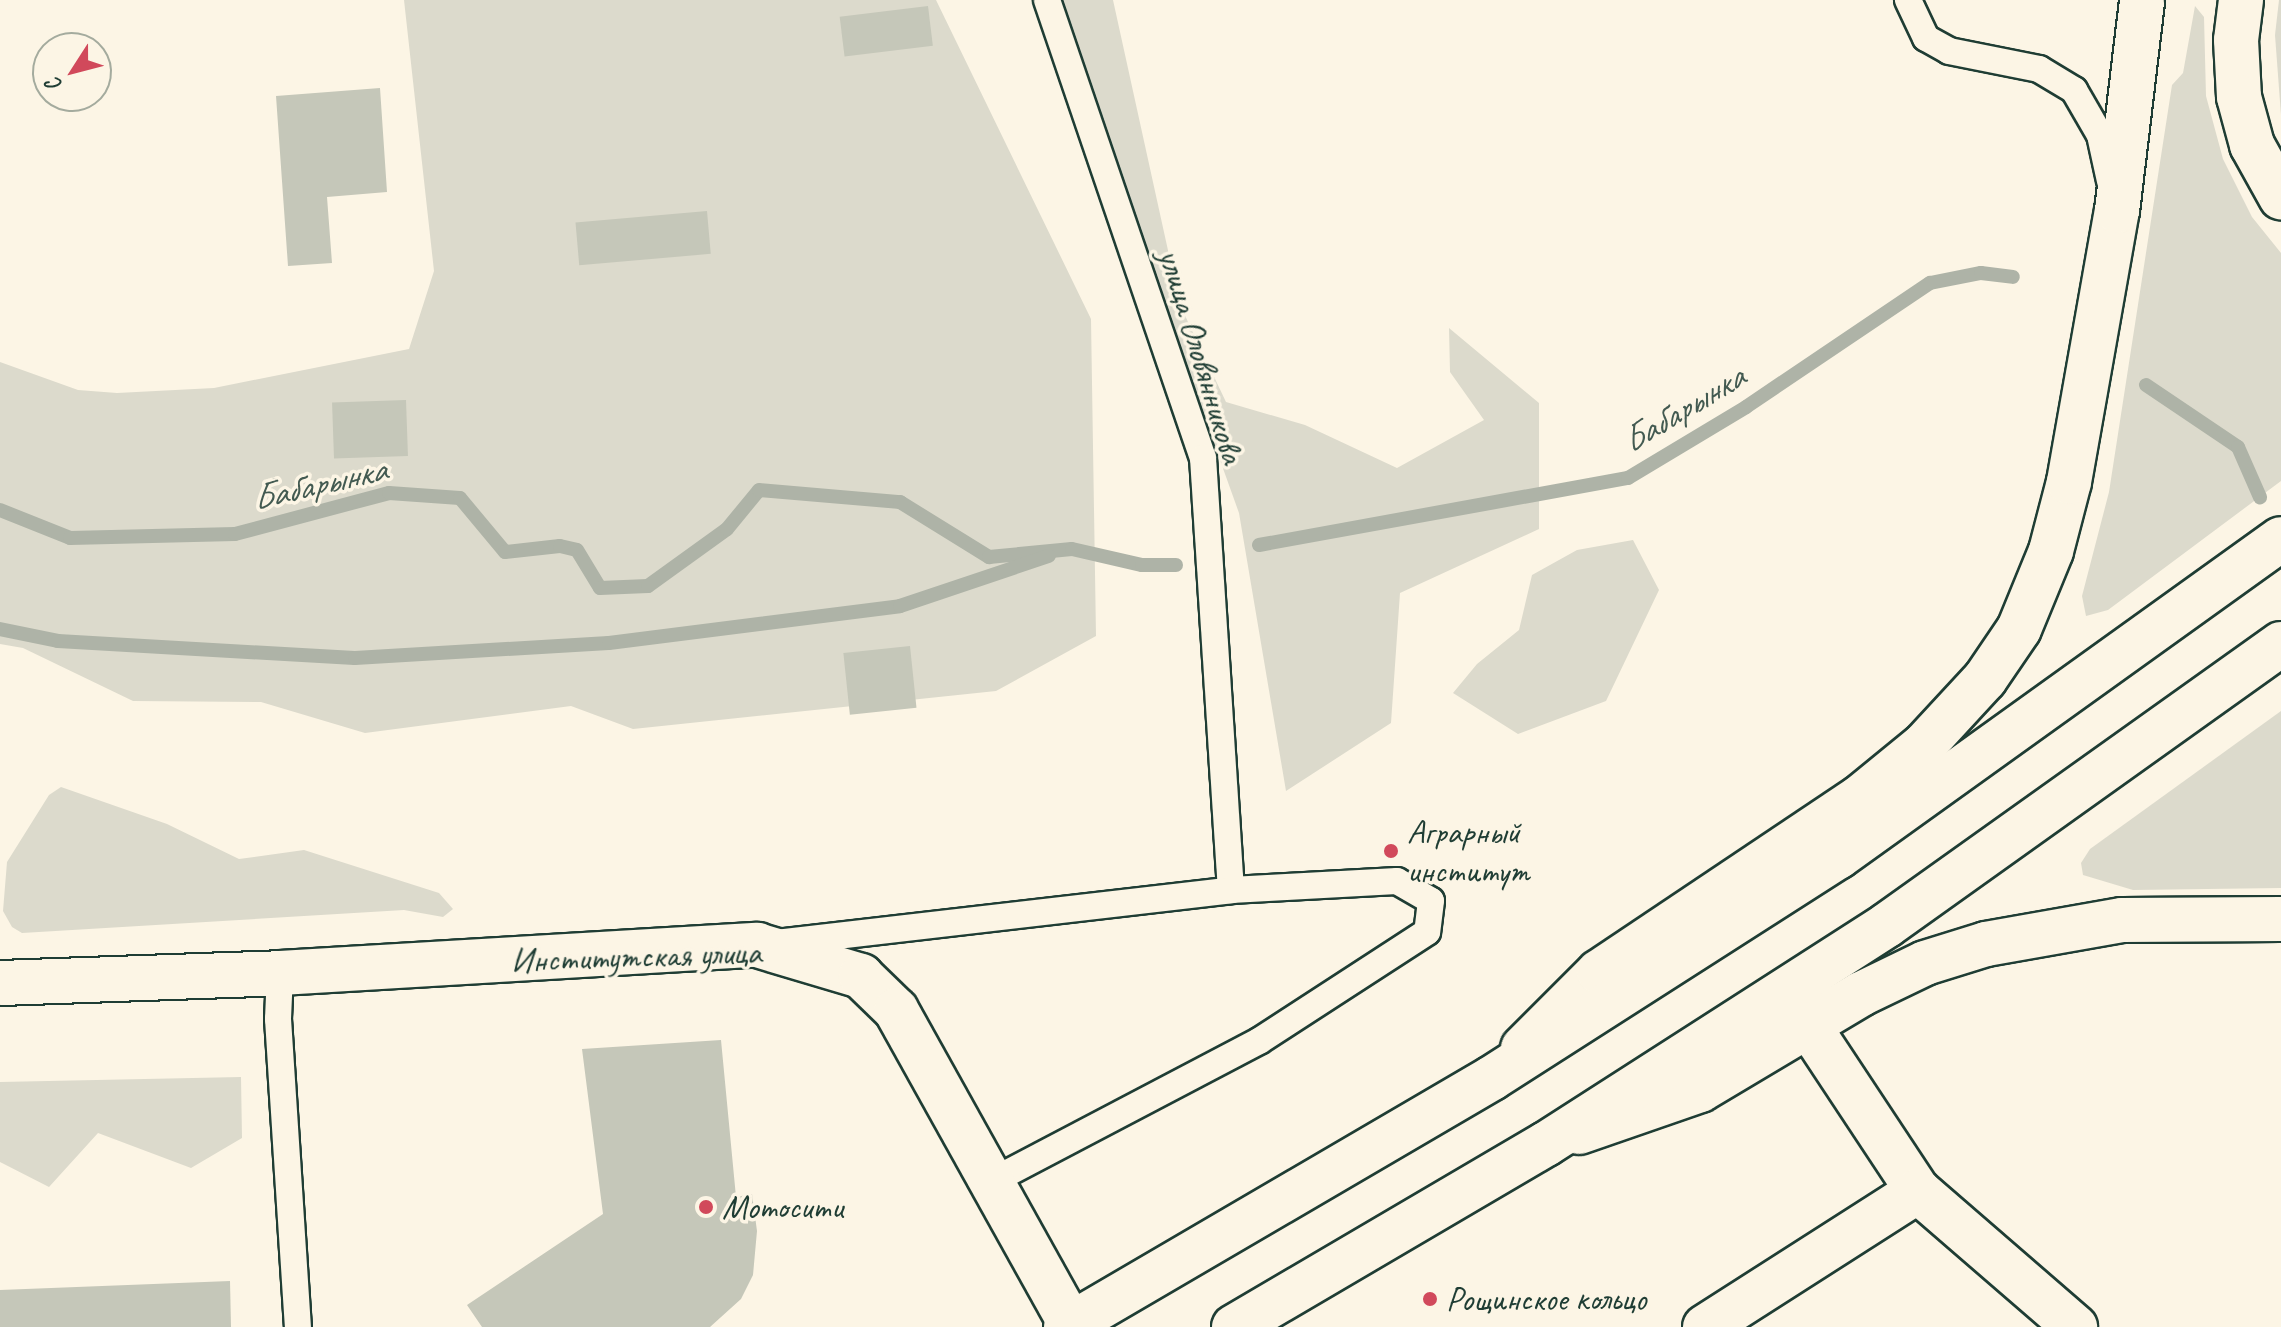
<!DOCTYPE html>
<meta charset="utf-8">
<style>
body{margin:0}
#map{position:relative;width:2281px;height:1327px;overflow:hidden;background:#fcf5e5;font-family:Caveat,sans-serif}
div>[style]{position:absolute}
.green>*{inset:0;background:#dcdacc}
.stream>*{height:14px;margin:-7px;padding:0 7px;transform-origin:7px;border-radius:7px;background:#aeb3a7}
.building>*{inset:0;background:#c5c7b9;transform-origin:0 0}
.roads{filter:drop-shadow(2px 0 #1f3d34) drop-shadow(-2px 0 #1f3d34) drop-shadow(0 2px #1f3d34) drop-shadow(0 -2px #1f3d34)}
.service>*{height:26px;margin:-13px;padding:0 13px;transform-origin:13px;border-radius:13px;background:#fcf5e5}
.minor>*{height:44px;margin:-22px;padding:0 22px;transform-origin:22px;border-radius:22px;background:#fcf5e5}
.tertiary>*{height:44px;margin:-22px;padding:0 22px;transform-origin:22px;border-radius:22px;background:#fcf5e5}
.primary>*{height:44px;margin:-22px;padding:0 22px;transform-origin:22px;border-radius:22px;background:#fcf5e5}
.trunk>*{height:44px;margin:-22px;padding:0 22px;transform-origin:22px;border-radius:22px;background:#fcf5e5}
.dots>*{width:22px;height:22px;translate:-50% -50%;box-sizing:border-box;border:4px solid #fcf5e5;border-radius:50%}
span{translate:-50% -50%;white-space:nowrap;text-align:center;line-height:1.15;-webkit-text-stroke:7px #fcf5e5;paint-order:stroke}
.street-label{font-size:34px;color:#1f3d34}
.poi-label{font-size:34px;color:#1f3d34}
.left{translate:0 -50%;text-align:left}
.water-label{font-size:36px;color:#435a51;font-style:italic}
.north{position:absolute;left:32px;top:32px;width:80px;height:80px;box-sizing:border-box;background:#fcf5e5;border:2px solid #a4ab9e;border-radius:50%;rotate:234deg;font-size:22px;font-weight:700;line-height:32px;text-align:center;color:#1f3d34}
.north::after{content:'';display:block;margin:auto;width:28px;height:36px;background:#d1495b;clip-path:polygon(50% 0,100% 100%,50% 72%,0 100%)}
</style>
<div id="map">
<div class="green">
<div style="clip-path:polygon(404px 0,936px 0,1091px 319px,1096px 636px,996px 691px,633px 729px,571px 706px,365px 733px,261px 702px,133px 701px,23px 648px,0 644px,0 362px,78px 390px,117px 393px,214px 388px,409px 349px,434px 271px)"></div>
<div style="clip-path:polygon(1055px 0,1113px 0,1180px 305px,1226px 402px,1305px 425px,1397px 468px,1484px 420px,1450px 372px,1449px 328px,1539px 403px,1539px 529px,1400px 593px,1391px 723px,1286px 791px,1239px 513px)"></div>
<div style="clip-path:polygon(2279px 0,2281px 0,2281px 115px,2275px 35px)"></div>
<div style="clip-path:polygon(2195px 6px,2204px 17px,2206px 96px,2223px 159px,2252px 217px,2281px 253px,2281px 481px,2108px 610px,2086px 616px,2082px 596px,2109px 492px,2172px 85px,2183px 73px)"></div>
<div style="clip-path:polygon(1633px 540px,1659px 590px,1606px 701px,1518px 734px,1453px 693px,1477px 664px,1519px 630px,1532px 575px,1577px 550px)"></div>
<div style="clip-path:polygon(2281px 711px,2281px 888px,2133px 890px,2083px 875px,2081px 863px,2090px 849px)"></div>
<div style="clip-path:polygon(61px 787px,167px 824px,239px 859px,304px 850px,439px 893px,453px 909px,443px 917px,404px 910px,22px 933px,12px 927px,3px 911px,7px 862px,49px 795px)"></div>
<div style="clip-path:polygon(241px 1077px,242px 1138px,191px 1168px,98px 1133px,49px 1187px,0 1162px,0 1082px)"></div>
</div>
<div class="stream">
<div style="left:2146px;top:385px;width:111px;rotate:34deg"></div>
<div style="left:2238px;top:447px;width:55px;rotate:66.3deg"></div>
<div style="left:0;top:510px;width:75px;rotate:21.8deg"></div>
<div style="left:70px;top:538px;width:165px;rotate:-1.4deg"></div>
<div style="left:235px;top:534px;width:159px;rotate:-14.9deg"></div>
<div style="left:389px;top:493px;width:71px;rotate:4deg"></div>
<div style="left:460px;top:498px;width:70px;rotate:50.2deg"></div>
<div style="left:505px;top:552px;width:55px;rotate:-6.2deg"></div>
<div style="left:560px;top:546px;width:17px;rotate:13deg"></div>
<div style="left:577px;top:550px;width:44px;rotate:58.8deg"></div>
<div style="left:600px;top:588px;width:48px;rotate:-2.4deg"></div>
<div style="left:648px;top:586px;width:97px;rotate:-35.8deg"></div>
<div style="left:727px;top:529px;width:50px;rotate:-50.6deg"></div>
<div style="left:759px;top:490px;width:142px;rotate:4.9deg"></div>
<div style="left:900px;top:502px;width:105px;rotate:31.7deg"></div>
<div style="left:989px;top:557px;width:83px;rotate:-5.5deg"></div>
<div style="left:1072px;top:549px;width:72px;rotate:12.9deg"></div>
<div style="left:1142px;top:565px;width:34px"></div>
<div style="left:1259px;top:545px;width:375px;rotate:-10.3deg"></div>
<div style="left:1628px;top:478px;width:138px;rotate:-31deg"></div>
<div style="left:1746px;top:407px;width:222px;rotate:-34deg"></div>
<div style="left:1930px;top:283px;width:52px;rotate:-11.1deg"></div>
<div style="left:1981px;top:273px;width:32px;rotate:7deg"></div>
<div style="left:0;top:629px;width:59px;rotate:11.7deg"></div>
<div style="left:58px;top:641px;width:297px;rotate:3.3deg"></div>
<div style="left:355px;top:658px;width:254px;rotate:-3.4deg"></div>
<div style="left:609px;top:643px;width:293px;rotate:-7.2deg"></div>
<div style="left:900px;top:606px;width:157px;rotate:-18.6deg"></div>
</div>
<div class="building">
<div style="left:928px;top:6px;width:40px;height:89px;rotate:83deg"></div>
<div style="clip-path:polygon(380px 88px,387px 192px,327px 197px,332px 263px,288px 266px,276px 96px)"></div>
<div style="left:707px;top:211px;width:43px;height:132px;rotate:85deg"></div>
<div style="left:406px;top:400px;width:56px;height:74px;rotate:88deg"></div>
<div style="left:910px;top:646px;width:62px;height:67px;rotate:84deg"></div>
<div style="clip-path:polygon(721px 1040px,736px 1197px,752px 1194px,757px 1231px,753px 1275px,741px 1299px,710px 1327px,482px 1327px,467px 1305px,603px 1214px,582px 1049px)"></div>
<div style="clip-path:polygon(230px 1281px,231px 1327px,0 1327px,0 1290px)"></div>
</div>
<div class="roads">
<div class="service">
<div style="left:1047px;top:0;width:484px;rotate:71.2deg"></div>
<div style="left:1203px;top:458px;width:433px;rotate:86.3deg"></div>
<div style="left:1908px;top:0;width:42px;rotate:64.7deg"></div>
<div style="left:1926px;top:38px;width:26px;rotate:29deg"></div>
<div style="left:1949px;top:51px;width:92px;rotate:11.3deg"></div>
<div style="left:2039px;top:69px;width:41px;rotate:31deg"></div>
<div style="left:2074px;top:90px;width:52px;rotate:60deg"></div>
<div style="left:2100px;top:135px;width:47px;rotate:77.7deg"></div>
<div style="left:776px;top:943px;width:458px;rotate:-6.6deg"></div>
<div style="left:1231px;top:890px;width:166px;rotate:-3.1deg"></div>
<div style="left:1397px;top:881px;width:39px;rotate:30deg"></div>
<div style="left:1431px;top:901px;width:31px;rotate:97deg"></div>
<div style="left:1427px;top:932px;width:200px;rotate:147deg"></div>
<div style="left:1259px;top:1041px;width:301px;rotate:152.3deg"></div>
<div style="left:280px;top:973px;width:46px;rotate:92.5deg"></div>
<div style="left:278px;top:1019px;width:309px;rotate:86.3deg"></div>
</div>
<div class="minor">
<div style="left:1808px;top:1025px;width:199px;rotate:56.5deg"></div>
<div style="left:1918px;top:1191px;width:208px;rotate:40.9deg"></div>
<div style="left:1705px;top:1327px;width:253px;rotate:-32.6deg"></div>
</div>
<div class="tertiary">
<div style="left:0;top:983px;width:280px;rotate:-2deg"></div>
<div style="left:280px;top:973px;width:478px;rotate:-3.4deg"></div>
<div style="left:757px;top:945px;width:109px;rotate:16.6deg"></div>
<div style="left:861px;top:976px;width:49px;rotate:44.2deg"></div>
<div style="left:896px;top:1010px;width:359px;rotate:60.9deg"></div>
</div>
<div class="primary">
<div style="left:2241px;top:0;width:40px;rotate:97.1deg"></div>
<div style="left:2236px;top:40px;width:57px;rotate:87deg"></div>
<div style="left:2239px;top:97px;width:50px;rotate:74.8deg"></div>
<div style="left:2252px;top:145px;width:60px;rotate:60.9deg"></div>
<div style="left:1523px;top:1048px;width:107px;rotate:-45deg"></div>
<div style="left:1599px;top:972px;width:313px;rotate:-33.8deg"></div>
<div style="left:1859px;top:798px;width:84px;rotate:-39.2deg"></div>
<div style="left:1924px;top:745px;width:90px;rotate:-47.3deg"></div>
<div style="left:1985px;top:679px;width:60px;rotate:-55.8deg"></div>
<div style="left:2019px;top:629px;width:84px;rotate:-67.7deg"></div>
<div style="left:2051px;top:551px;width:71px;rotate:-75.4deg"></div>
<div style="left:2069px;top:482px;width:275px;rotate:-80deg"></div>
<div style="left:2117px;top:211px;width:212px;rotate:-83.2deg"></div>
<div style="left:1579px;top:1132px;width:128px;rotate:-19.1deg"></div>
<div style="left:1700px;top:1090px;width:187px;rotate:-30.8deg"></div>
<div style="left:1861px;top:994px;width:71px;rotate:-25.8deg"></div>
<div style="left:1925px;top:963px;width:64px;rotate:-17.3deg"></div>
<div style="left:1986px;top:944px;width:138px;rotate:-10deg"></div>
<div style="left:2122px;top:920px;width:159px;rotate:-0.4deg"></div>
</div>
<div class="trunk">
<div style="left:1066px;top:1327px;width:493px;rotate:-30.3deg"></div>
<div style="left:1492px;top:1078px;width:411px;rotate:-32.6deg"></div>
<div style="left:1838px;top:857px;width:545px;rotate:-35.67deg"></div>
<div style="left:1234px;top:1327px;width:362px;rotate:-30.4deg"></div>
<div style="left:1546px;top:1144px;width:405px;rotate:-32.7deg"></div>
<div style="left:1887px;top:925px;width:484px;rotate:-35.5deg"></div>
</div>
</div>
<div class="dots">
<div style="left:1391px;top:851px;background:#d1495b"></div>
<div style="left:706px;top:1207px;background:#d1495b"></div>
<div style="left:1430px;top:1299px;background:#d1495b"></div>
</div>
<div class="street-label">
<span style="left:1202px;top:356px;rotate:73deg">улица Оловянникова</span>
<span style="left:636px;top:956px;rotate:-2deg">Институтская улица</span>
</div>
<div class="poi-label">
<span class="left" style="left:1407px;top:851px">Аграрный<br>институт</span>
<span class="left" style="left:722px;top:1207px">Мотосити</span>
<span class="left" style="left:1446px;top:1299px">Рощинское кольцо</span>
</div>
<div class="water-label">
<span style="left:1683px;top:409px;rotate:-31deg">Бабарынка</span>
<span style="left:319px;top:484px;rotate:-13deg">Бабарынка</span>
</div>
<div class="north">С</div>
</div>
